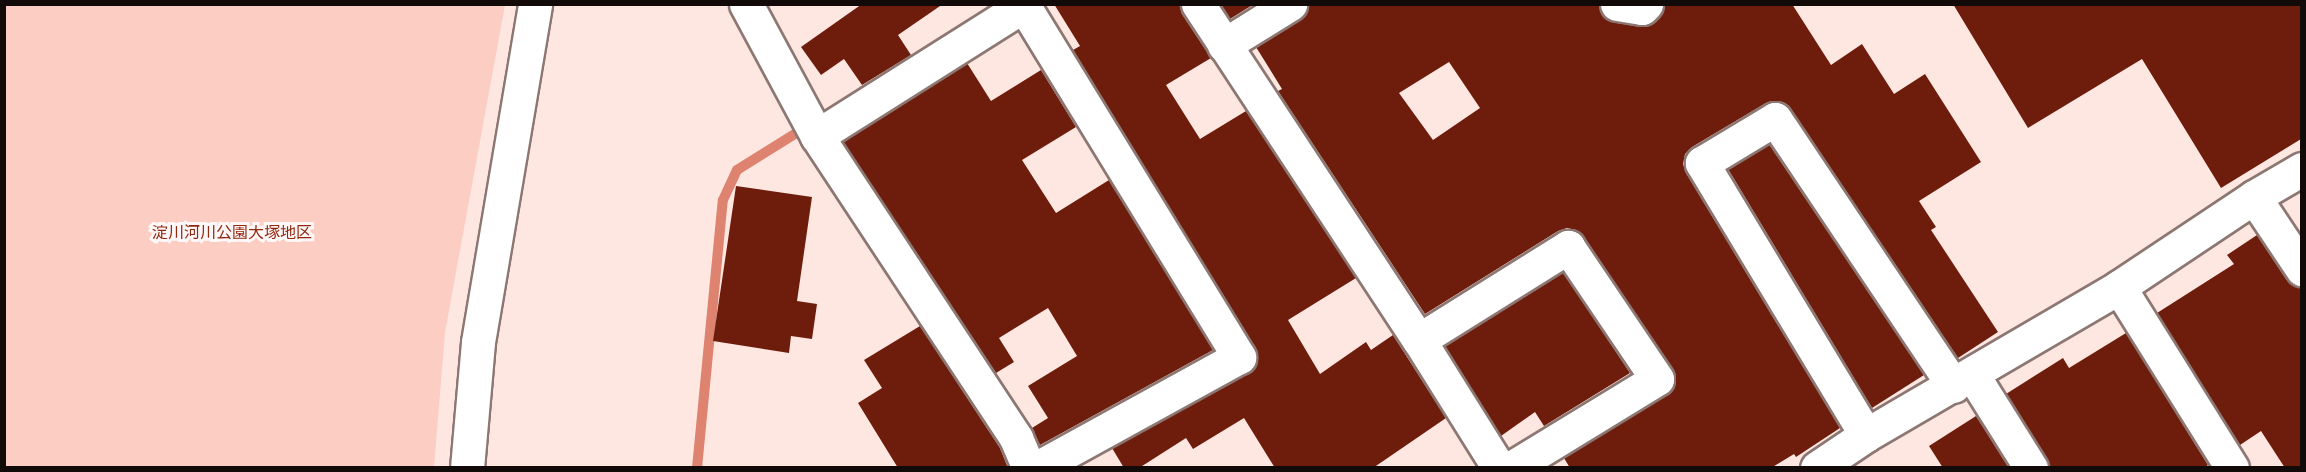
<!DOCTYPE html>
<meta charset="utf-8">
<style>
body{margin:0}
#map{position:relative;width:2306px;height:472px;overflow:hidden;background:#fee6e1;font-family:"Roboto Condensed","Noto Sans JP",sans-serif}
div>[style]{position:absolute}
.green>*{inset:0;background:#fccdc2}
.stream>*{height:10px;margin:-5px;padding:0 5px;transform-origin:5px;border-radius:5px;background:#dd836f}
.building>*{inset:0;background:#6e1d0d}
.roads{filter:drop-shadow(2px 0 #8c7772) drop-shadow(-2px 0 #8c7772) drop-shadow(0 2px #8c7772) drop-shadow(0 -2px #8c7772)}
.street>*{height:33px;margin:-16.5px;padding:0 16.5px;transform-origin:16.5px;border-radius:16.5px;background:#fff}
.secondary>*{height:33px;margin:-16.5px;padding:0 16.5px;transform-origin:16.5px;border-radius:16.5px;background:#fff}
span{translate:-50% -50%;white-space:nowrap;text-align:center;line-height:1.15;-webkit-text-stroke:6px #fdf8f7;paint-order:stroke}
.park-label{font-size:16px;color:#932811}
.frame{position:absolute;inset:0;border:6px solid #120a09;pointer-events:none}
</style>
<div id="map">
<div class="green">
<div style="clip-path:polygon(4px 5px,505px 5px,445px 332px,434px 467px,5px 467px)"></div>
</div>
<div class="stream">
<div style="left:697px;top:468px;width:269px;rotate:-84.5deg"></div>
<div style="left:723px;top:200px;width:33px;rotate:-65deg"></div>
<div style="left:737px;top:170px;width:85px;rotate:-32deg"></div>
</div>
<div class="building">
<div style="clip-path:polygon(862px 4px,943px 4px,898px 35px,911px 55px,862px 85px,844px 59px,821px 75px,801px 47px)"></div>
<div style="clip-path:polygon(1054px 4px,1179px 4px,1182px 14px,1211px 58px,1166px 85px,1200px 139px,1246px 111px,1356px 278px,1288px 320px,1320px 374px,1366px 342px,1371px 350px,1393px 335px,1446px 418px,1373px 468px,1275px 468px,1244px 418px,1193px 449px,1186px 438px,1139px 468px,1124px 468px,1112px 448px,1248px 373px,1255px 366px,1258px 356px,1255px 347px,1073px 50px,1080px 46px)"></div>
<div style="clip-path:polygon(1221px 4px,1254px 4px,1230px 19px)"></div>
<div style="clip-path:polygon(evenodd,1309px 4px,1599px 4px,1606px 19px,1640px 27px,1655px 21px,1664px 4px,1792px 4px,1831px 65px,1862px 44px,1894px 94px,1925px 74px,1981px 162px,1919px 201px,1936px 227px,1931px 230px,1998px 332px,1958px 358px,1791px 109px,1783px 102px,1766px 103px,1692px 147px,1685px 154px,1683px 164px,1686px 173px,1840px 428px,1796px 457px,1794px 454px,1771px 468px,1570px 468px,1564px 458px,1667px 395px,1674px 387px,1676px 379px,1673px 369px,1584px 237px,1576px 230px,1567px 228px,1558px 231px,1425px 314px,1278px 91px,1282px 89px,1256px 47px,1300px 20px,1306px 13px,1309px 4px,1449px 62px,1480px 108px,1433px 140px,1399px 93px,1449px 62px)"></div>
<div style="clip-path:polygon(1953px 4px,2301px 4px,2301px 139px,2221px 188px,2142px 59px,2028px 128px)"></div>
<div style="clip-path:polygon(967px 63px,991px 101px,1041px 70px,1076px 127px,1022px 160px,1056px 213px,1109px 180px,1213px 350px,1040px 445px,1032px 428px,1048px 418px,1028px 386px,1077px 356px,1048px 308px,999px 338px,1014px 362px,996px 373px,843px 142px)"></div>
<div style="clip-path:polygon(1769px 144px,1924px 375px,1872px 408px,1728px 169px)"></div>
<div style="clip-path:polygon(736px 186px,812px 197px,797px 301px,817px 304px,812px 339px,791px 336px,789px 353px,713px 341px)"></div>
<div style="clip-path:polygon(2257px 235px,2286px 279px,2293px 285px,2301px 287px,2301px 468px,2285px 468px,2261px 431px,2240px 445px,2157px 313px,2234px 264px,2227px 255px)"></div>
<div style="clip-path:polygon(1563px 272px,1630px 373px,1544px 426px,1535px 412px,1501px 436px,1445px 346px)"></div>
<div style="clip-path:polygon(920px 326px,1000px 448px,1008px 468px,898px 468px,858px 403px,882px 388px,864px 360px)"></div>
<div style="clip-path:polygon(2126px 333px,2208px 465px,2204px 468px,2050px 468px,2047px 458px,2006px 394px,2063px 358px,2069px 368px)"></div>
<div style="clip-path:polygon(1976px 416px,2009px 468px,1943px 468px,1929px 446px)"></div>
</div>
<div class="roads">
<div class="street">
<div style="left:746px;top:4px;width:150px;rotate:61.7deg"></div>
<div style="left:817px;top:136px;width:362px;rotate:56.6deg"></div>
<div style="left:1016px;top:438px;width:33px;rotate:67deg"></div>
<div style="left:1198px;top:4px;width:402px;rotate:56.7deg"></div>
<div style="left:1419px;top:340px;width:151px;rotate:58deg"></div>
<div style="left:1617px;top:4px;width:25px;rotate:9deg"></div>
<div style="left:1642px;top:8px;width:6px;rotate:-45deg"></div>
<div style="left:1024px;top:6px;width:412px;rotate:58.5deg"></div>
<div style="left:1239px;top:357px;width:230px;rotate:151.2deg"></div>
<div style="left:1224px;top:45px;width:78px;rotate:-31.8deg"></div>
<div style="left:817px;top:136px;width:247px;rotate:-32.3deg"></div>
<div style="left:2254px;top:197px;width:87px;rotate:56.3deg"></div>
<div style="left:2119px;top:287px;width:213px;rotate:58deg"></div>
<div style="left:1419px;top:340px;width:176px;rotate:-32deg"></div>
<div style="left:1568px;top:247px;width:159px;rotate:56deg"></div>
<div style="left:1657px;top:379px;width:171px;rotate:148.6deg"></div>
<div style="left:1972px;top:374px;width:111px;rotate:57.9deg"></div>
<div style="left:1866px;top:435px;width:318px;rotate:-121.1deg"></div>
<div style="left:1702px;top:163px;width:85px;rotate:-31.1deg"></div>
<div style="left:1775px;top:119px;width:321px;rotate:56.2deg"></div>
<div style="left:1817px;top:468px;width:59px;rotate:-34deg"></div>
<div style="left:1866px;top:435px;width:293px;rotate:-30.3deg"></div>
<div style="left:2119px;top:287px;width:162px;rotate:-33.7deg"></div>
<div style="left:2254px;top:197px;width:56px;rotate:-30.3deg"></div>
</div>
<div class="secondary">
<div style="left:467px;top:468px;width:126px;rotate:-85deg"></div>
<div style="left:478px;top:342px;width:343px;rotate:-80.4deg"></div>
</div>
</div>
<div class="park-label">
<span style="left:232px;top:233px">淀川河川公園大塚地区</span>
</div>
<div class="frame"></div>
</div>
